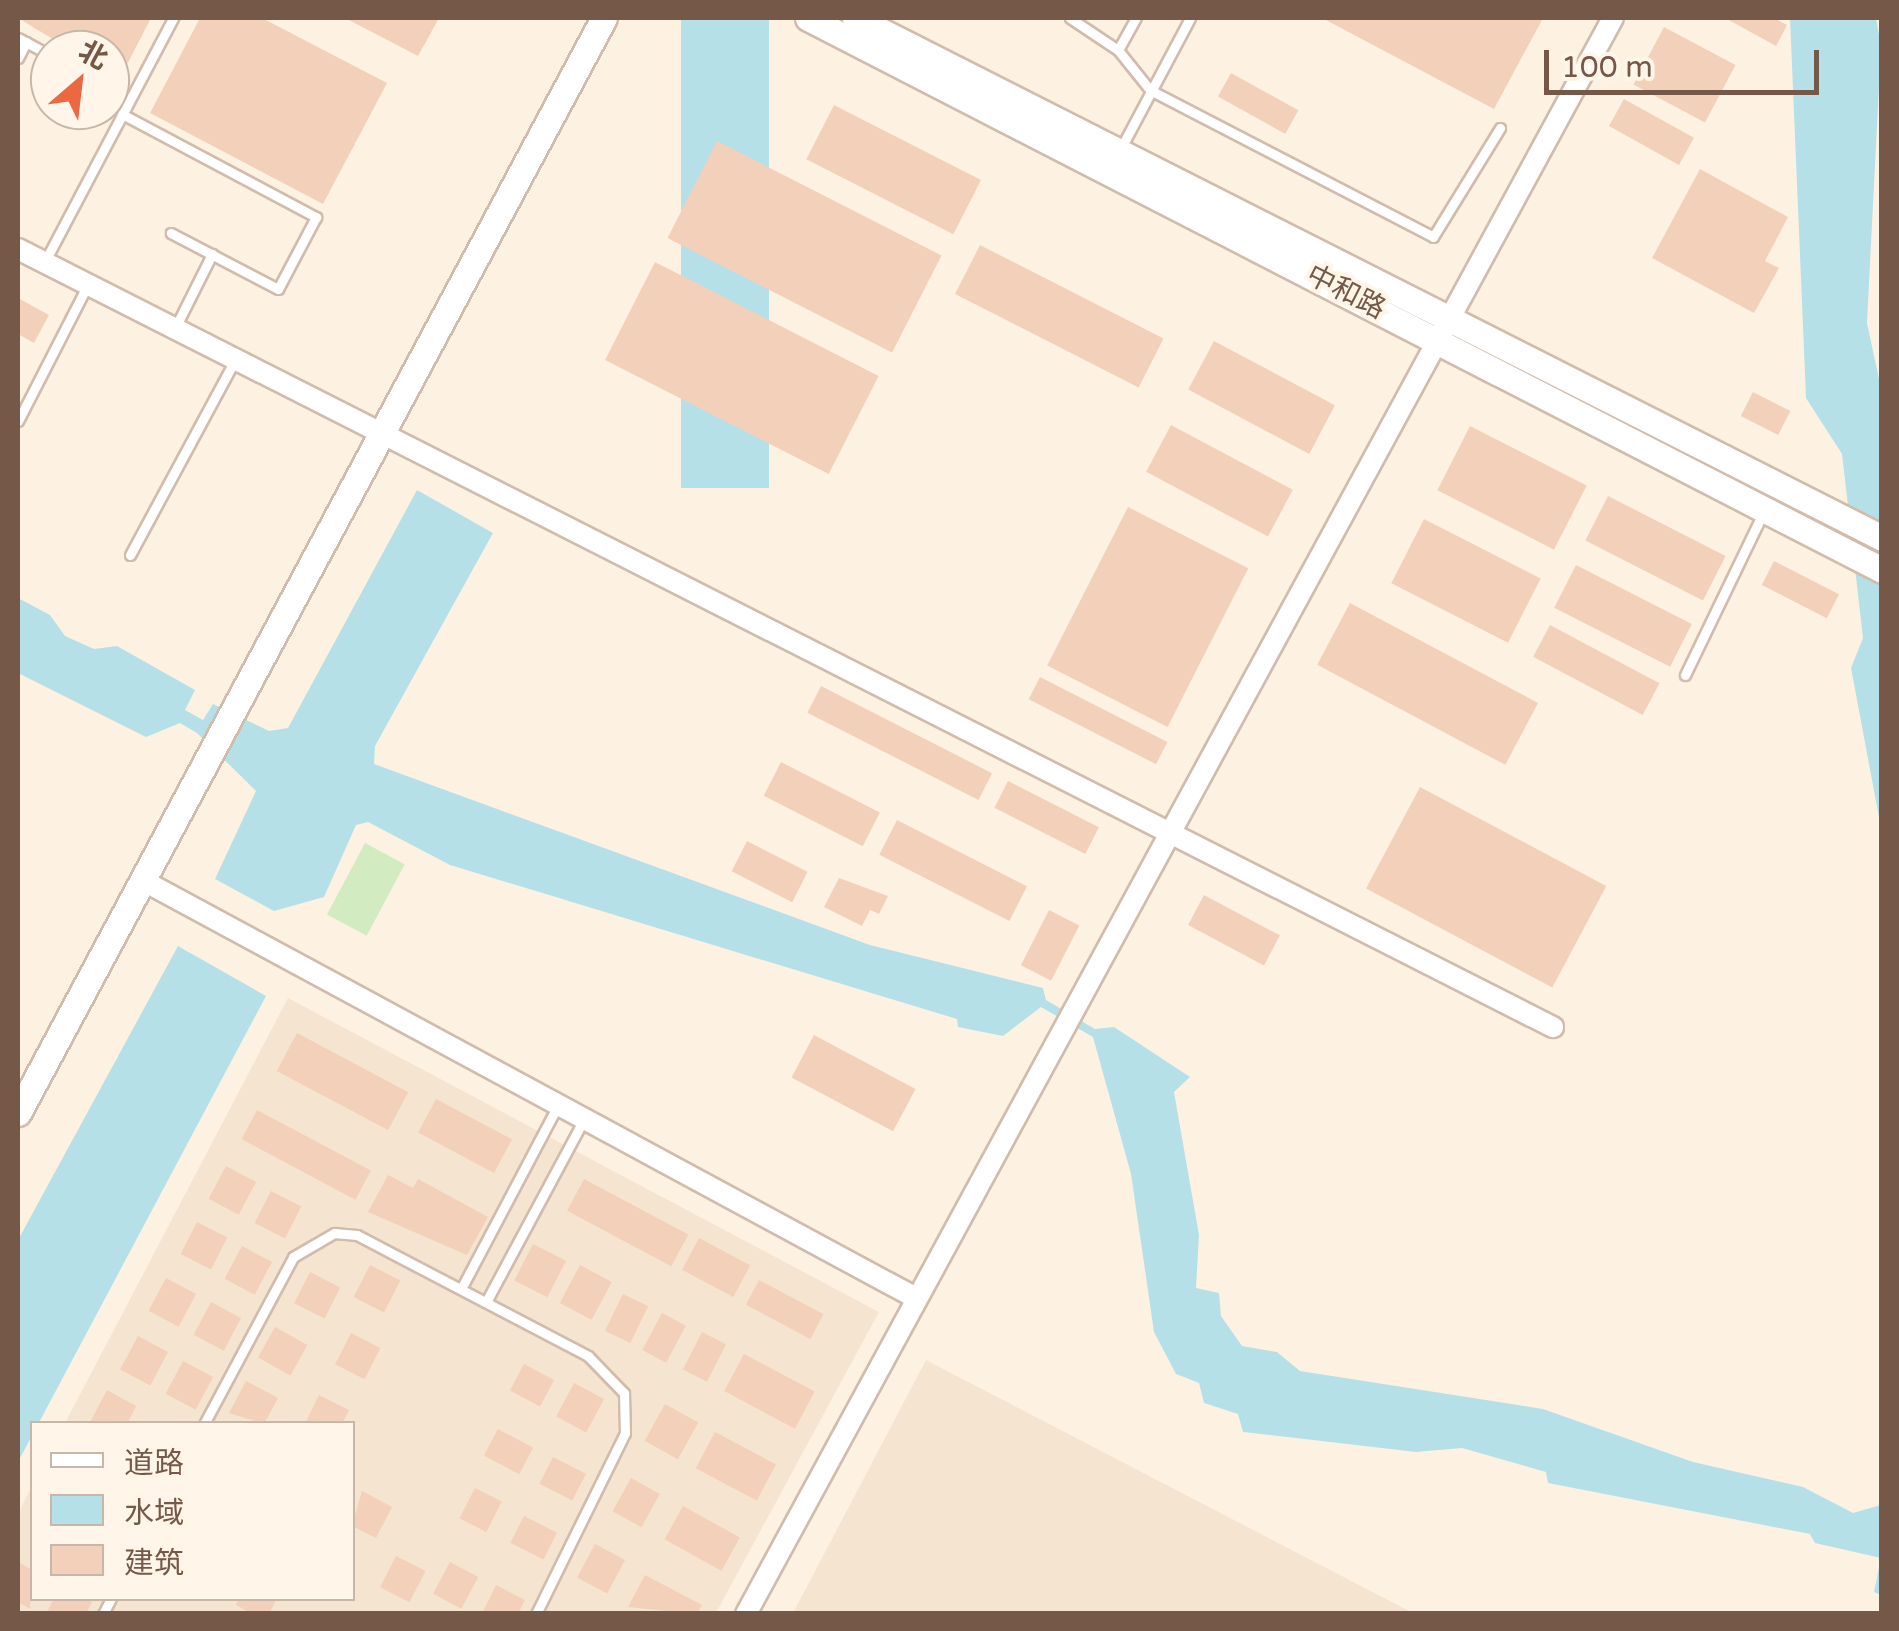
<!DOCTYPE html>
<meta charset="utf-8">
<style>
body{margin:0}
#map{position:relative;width:1899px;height:1631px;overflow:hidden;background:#fdf2e2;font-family:"Varela Round","Noto Sans SC",sans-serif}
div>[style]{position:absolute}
.residential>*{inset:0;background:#f5e4d0}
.green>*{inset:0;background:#d2ebc0;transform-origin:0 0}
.water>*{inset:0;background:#b6e0e7;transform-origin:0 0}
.building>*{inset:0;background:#f3d0b9;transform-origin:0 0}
.roads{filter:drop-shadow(2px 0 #d0bcac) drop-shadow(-2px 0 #d0bcac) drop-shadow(0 2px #d0bcac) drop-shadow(0 -2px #d0bcac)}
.service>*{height:9px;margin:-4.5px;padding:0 4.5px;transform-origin:4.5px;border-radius:4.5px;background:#fff}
.tertiary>*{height:20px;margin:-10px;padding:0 10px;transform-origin:10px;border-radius:10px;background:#fff}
.secondary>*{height:25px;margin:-12.5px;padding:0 12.5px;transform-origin:12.5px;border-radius:12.5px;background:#fff}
span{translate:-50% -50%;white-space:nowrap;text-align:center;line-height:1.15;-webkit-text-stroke:8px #fff6e9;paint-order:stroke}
.street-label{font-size:28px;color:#755848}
.frame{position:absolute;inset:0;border:20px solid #755848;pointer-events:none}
.legend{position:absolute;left:30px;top:1421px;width:325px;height:180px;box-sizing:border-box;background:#fff6e9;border:2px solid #c8b7a9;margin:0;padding:12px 18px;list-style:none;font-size:30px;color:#755848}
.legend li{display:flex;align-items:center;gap:20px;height:50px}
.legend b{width:50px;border:2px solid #c8b7a9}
.north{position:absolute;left:30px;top:30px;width:100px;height:100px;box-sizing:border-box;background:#fff6e9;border:2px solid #c8b7a9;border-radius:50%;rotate:28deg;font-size:28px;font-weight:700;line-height:40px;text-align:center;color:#755848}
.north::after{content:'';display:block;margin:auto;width:35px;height:45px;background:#eb6843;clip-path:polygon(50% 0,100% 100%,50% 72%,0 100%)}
.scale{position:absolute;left:1544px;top:50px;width:275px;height:45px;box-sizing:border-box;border:5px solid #755848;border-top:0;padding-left:12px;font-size:30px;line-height:35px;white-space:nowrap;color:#755848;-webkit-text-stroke:8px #fff6e9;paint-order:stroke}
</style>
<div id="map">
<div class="residential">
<div style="clip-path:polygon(288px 998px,879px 1312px,716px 1613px,18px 1613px,18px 1514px,32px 1485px,32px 1598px,352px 1598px,352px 1424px,65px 1423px)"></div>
<div style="clip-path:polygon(926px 1360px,1413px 1613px,793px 1613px)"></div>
</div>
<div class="green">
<div style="left:365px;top:843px;width:45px;height:81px;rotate:28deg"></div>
</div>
<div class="water">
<div style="left:681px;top:18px;width:88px;height:470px"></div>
<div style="clip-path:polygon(1790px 18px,1876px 18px,1881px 46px,1867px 323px,1882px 393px,1881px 828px,1851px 668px,1863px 638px,1842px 454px,1806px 398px)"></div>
<div style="clip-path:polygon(417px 490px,493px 533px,375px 746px,374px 764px,870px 945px,1043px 988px,1046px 1000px,1095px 1029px,1114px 1027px,1190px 1077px,1174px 1092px,1199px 1235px,1196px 1288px,1219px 1293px,1221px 1316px,1242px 1346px,1277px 1352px,1300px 1371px,1543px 1409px,1693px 1462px,1803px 1487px,1853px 1513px,1881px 1505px,1881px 1595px,1874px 1592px,1881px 1558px,1815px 1543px,1810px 1534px,1548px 1483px,1546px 1472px,1462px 1448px,1416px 1452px,1243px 1432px,1238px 1414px,1204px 1403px,1199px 1383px,1176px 1374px,1154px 1332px,1131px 1174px,1093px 1037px,1041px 1007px,1003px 1036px,958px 1027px,957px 1019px,450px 865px,368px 822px,356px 825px,324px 897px,274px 911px,215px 879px,256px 791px,197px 733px,180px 723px,146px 737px,18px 673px,18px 598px,50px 615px,65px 636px,94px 649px,117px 646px,195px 690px,185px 710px,203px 720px,213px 704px,269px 731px,288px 728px)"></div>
<div style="clip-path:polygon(178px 946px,266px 996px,18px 1462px,18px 1240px)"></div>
</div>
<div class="building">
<div style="clip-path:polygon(18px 18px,151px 18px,121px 76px,110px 70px,110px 50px,71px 50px)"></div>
<div style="clip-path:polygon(200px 18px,262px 18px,387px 83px,323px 204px,150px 113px)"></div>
<div style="clip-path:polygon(345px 18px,439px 18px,418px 56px)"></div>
<div style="clip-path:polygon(1322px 18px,1543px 18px,1494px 109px)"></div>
<div style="clip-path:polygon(1725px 18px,1774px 18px,1787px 25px,1776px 46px)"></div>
<div style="left:1664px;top:27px;width:81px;height:65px;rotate:28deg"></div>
<div style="left:1231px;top:73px;width:77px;height:27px;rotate:29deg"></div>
<div style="left:1624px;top:99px;width:80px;height:31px;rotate:29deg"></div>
<div style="left:834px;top:105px;width:165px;height:61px;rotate:27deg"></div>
<div style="left:717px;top:141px;width:252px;height:109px;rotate:27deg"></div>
<div style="clip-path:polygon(1700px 169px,1788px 217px,1765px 261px,1779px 268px,1754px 313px,1652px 258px)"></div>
<div style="left:980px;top:245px;width:206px;height:55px;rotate:27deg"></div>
<div style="left:655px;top:262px;width:251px;height:110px;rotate:27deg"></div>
<div style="clip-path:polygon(18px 298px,49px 315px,34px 343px,18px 334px)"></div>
<div style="left:1214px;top:341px;width:137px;height:55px;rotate:28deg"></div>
<div style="left:1753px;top:392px;width:42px;height:27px;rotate:27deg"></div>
<div style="left:1171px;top:425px;width:138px;height:53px;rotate:28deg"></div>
<div style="left:1470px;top:426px;width:131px;height:72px;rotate:27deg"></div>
<div style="left:1608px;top:496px;width:132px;height:50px;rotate:27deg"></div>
<div style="left:1128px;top:507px;width:135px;height:178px;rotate:27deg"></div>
<div style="left:1424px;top:519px;width:131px;height:72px;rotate:27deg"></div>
<div style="left:1774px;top:561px;width:73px;height:27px;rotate:27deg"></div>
<div style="left:1576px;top:565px;width:130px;height:48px;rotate:27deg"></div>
<div style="left:1350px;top:603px;width:213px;height:70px;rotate:28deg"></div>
<div style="left:1550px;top:625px;width:124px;height:36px;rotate:28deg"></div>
<div style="left:1040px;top:677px;width:143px;height:25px;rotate:27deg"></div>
<div style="left:821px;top:686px;width:192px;height:30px;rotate:27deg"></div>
<div style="left:781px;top:762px;width:111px;height:38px;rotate:27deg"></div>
<div style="left:1008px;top:781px;width:102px;height:30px;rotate:27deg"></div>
<div style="left:1420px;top:787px;width:211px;height:115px;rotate:28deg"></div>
<div style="left:897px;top:820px;width:146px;height:39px;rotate:27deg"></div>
<div style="left:747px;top:841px;width:68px;height:34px;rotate:27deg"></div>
<div style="clip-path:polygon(839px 878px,888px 896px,879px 914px,870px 910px,862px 926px,824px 907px)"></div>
<div style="left:1204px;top:895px;width:86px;height:34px;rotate:28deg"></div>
<div style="left:1049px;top:910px;width:34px;height:62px;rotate:27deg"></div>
<div style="left:297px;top:1033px;width:126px;height:43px;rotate:28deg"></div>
<div style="left:814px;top:1035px;width:115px;height:48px;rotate:28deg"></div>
<div style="left:436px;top:1099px;width:86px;height:38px;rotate:28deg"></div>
<div style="left:257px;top:1110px;width:129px;height:33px;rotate:28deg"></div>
<div style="left:226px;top:1166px;width:34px;height:37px;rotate:28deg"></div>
<div style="clip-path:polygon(388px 1175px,413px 1188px,418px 1179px,488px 1217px,467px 1255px,368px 1212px)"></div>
<div style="left:584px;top:1179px;width:118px;height:36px;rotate:28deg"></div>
<div style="left:271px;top:1191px;width:34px;height:36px;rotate:27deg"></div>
<div style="left:197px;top:1222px;width:34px;height:36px;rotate:27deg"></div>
<div style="left:699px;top:1238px;width:58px;height:36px;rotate:28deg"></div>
<div style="left:533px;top:1244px;width:37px;height:41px;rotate:27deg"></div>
<div style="left:242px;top:1246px;width:34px;height:37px;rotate:28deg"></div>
<div style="left:370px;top:1265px;width:34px;height:36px;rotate:27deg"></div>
<div style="left:580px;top:1265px;width:36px;height:43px;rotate:28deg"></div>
<div style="left:310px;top:1272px;width:34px;height:35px;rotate:27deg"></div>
<div style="left:166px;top:1278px;width:34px;height:37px;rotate:28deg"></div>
<div style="left:759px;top:1280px;width:73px;height:28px;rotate:28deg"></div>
<div style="left:623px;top:1294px;width:28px;height:41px;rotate:26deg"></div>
<div style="left:211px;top:1302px;width:34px;height:37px;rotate:28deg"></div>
<div style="left:662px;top:1313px;width:27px;height:42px;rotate:28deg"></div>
<div style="left:275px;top:1327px;width:37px;height:35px;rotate:29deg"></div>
<div style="left:702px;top:1332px;width:27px;height:42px;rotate:27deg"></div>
<div style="left:351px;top:1333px;width:33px;height:35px;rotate:27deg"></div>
<div style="left:138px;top:1336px;width:34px;height:38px;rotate:28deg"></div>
<div style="left:744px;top:1354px;width:80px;height:42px;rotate:28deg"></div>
<div style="left:183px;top:1361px;width:34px;height:37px;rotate:28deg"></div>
<div style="left:524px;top:1364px;width:34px;height:30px;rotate:28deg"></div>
<div style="clip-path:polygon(246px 1381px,278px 1398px,264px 1424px,229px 1413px)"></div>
<div style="left:574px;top:1383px;width:34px;height:38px;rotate:28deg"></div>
<div style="clip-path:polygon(107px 1390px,136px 1406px,127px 1424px,89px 1424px)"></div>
<div style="clip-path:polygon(319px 1395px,349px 1410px,342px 1424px,305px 1424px)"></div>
<div style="left:665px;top:1404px;width:38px;height:42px;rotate:29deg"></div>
<div style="left:498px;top:1429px;width:40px;height:30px;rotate:28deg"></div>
<div style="left:715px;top:1432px;width:69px;height:41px;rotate:28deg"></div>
<div style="left:553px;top:1457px;width:37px;height:30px;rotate:27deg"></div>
<div style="left:631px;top:1478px;width:33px;height:38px;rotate:29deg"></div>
<div style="left:475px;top:1488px;width:30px;height:34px;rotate:27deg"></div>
<div style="clip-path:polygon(362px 1491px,392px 1507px,376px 1538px,352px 1526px)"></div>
<div style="left:683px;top:1506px;width:65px;height:38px;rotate:29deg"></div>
<div style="left:524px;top:1516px;width:37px;height:30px;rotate:27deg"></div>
<div style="left:595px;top:1544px;width:34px;height:38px;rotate:28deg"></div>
<div style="left:396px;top:1556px;width:33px;height:35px;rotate:27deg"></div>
<div style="clip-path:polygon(18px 1562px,32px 1570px,30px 1609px,18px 1602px)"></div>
<div style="left:450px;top:1562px;width:32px;height:36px;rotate:28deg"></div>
<div style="clip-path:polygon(645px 1575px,702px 1605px,697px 1614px,628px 1607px)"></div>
<div style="clip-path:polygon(496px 1585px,525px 1600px,518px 1614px,482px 1614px)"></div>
<div style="clip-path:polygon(54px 1598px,85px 1598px,92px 1602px,86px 1614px,46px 1614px)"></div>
<div style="clip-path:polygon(239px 1598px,277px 1598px,269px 1614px,252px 1614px,236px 1605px)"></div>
</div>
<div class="roads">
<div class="service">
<div style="left:1070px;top:18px;width:58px;rotate:33.7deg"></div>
<div style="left:1118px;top:50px;width:51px;rotate:51.3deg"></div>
<div style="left:1150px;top:90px;width:319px;rotate:27.4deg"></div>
<div style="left:1433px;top:237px;width:128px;rotate:-58.4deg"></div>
<div style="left:18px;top:38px;width:36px;rotate:28deg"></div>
<div style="left:1118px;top:50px;width:37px;rotate:-61deg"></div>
<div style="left:18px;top:58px;width:18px;rotate:-63deg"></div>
<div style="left:122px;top:114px;width:220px;rotate:28deg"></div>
<div style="left:316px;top:217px;width:81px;rotate:117.8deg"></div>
<div style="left:278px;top:289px;width:121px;rotate:-152.4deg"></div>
<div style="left:1121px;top:148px;width:147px;rotate:-62deg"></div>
<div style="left:44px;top:263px;width:277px;rotate:-62.2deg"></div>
<div style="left:175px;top:328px;width:83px;rotate:-63.4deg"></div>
<div style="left:18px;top:421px;width:152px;rotate:-62.9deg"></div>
<div style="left:130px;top:555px;width:221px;rotate:-61.7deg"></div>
<div style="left:1685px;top:675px;width:182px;rotate:-64.3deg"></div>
<div style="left:461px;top:1289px;width:206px;rotate:-62.2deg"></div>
<div style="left:486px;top:1302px;width:208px;rotate:-61.8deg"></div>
<div style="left:204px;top:1424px;width:189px;rotate:-61.9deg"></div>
<div style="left:293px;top:1257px;width:48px;rotate:-30.3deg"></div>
<div style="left:334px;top:1233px;width:23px;rotate:5deg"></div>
<div style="left:357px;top:1235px;width:261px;rotate:27.6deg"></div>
<div style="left:588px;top:1356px;width:52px;rotate:45.8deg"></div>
<div style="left:624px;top:1393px;width:40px;rotate:88.6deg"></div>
<div style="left:625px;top:1433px;width:202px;rotate:116.2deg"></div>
<div style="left:103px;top:1614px;width:18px;rotate:-63deg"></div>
</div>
<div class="tertiary">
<div style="left:18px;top:249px;width:1721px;rotate:26.88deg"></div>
<div style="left:142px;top:880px;width:880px;rotate:28.37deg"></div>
<div style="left:746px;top:1614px;width:1816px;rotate:-61.49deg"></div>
</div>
<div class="secondary">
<div style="left:808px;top:18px;width:1208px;rotate:27.2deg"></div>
<div style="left:855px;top:18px;width:1151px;rotate:26.85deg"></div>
<div style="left:18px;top:1113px;width:1242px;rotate:-61.85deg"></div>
</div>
</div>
<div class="street-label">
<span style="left:1346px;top:292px;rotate:27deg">中和路</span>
</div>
<div class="frame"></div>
<ul class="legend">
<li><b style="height:12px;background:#fff"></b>道路</li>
<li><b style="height:28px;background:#b6e0e7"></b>水域</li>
<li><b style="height:28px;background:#f3d0b9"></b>建筑</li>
</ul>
<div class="north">北</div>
<div class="scale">100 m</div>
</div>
